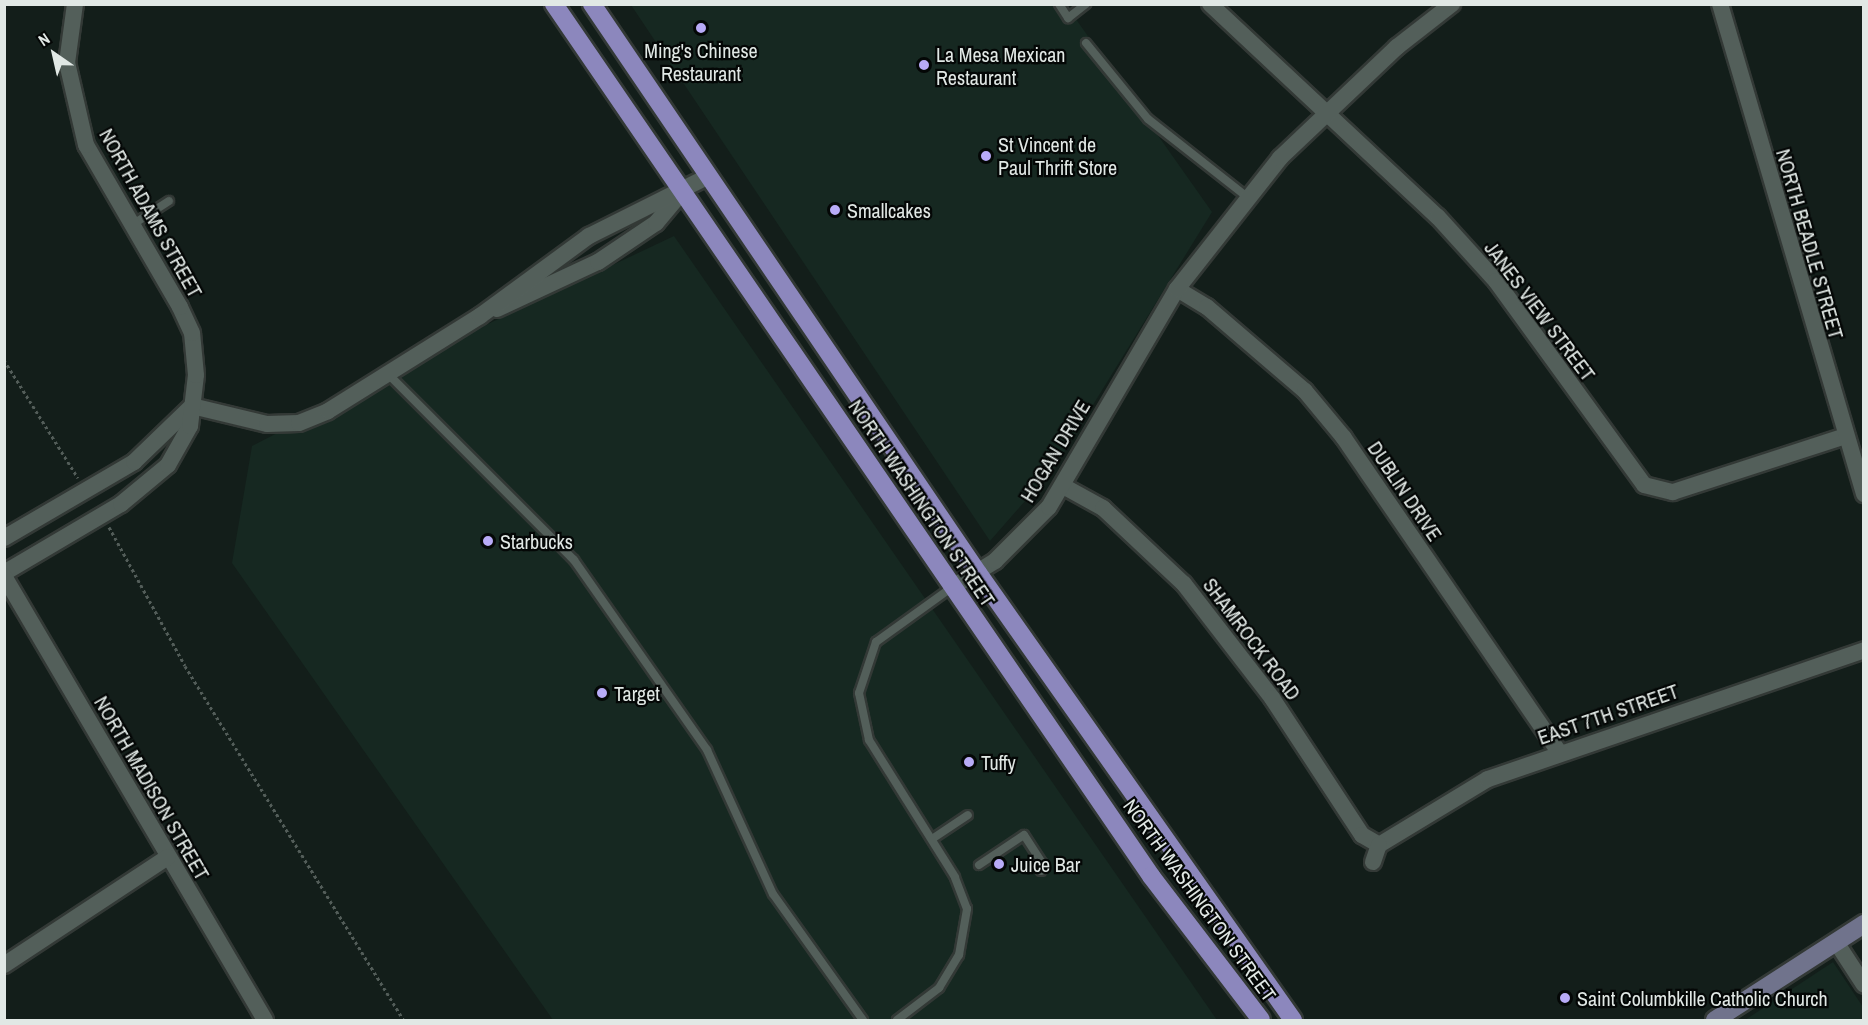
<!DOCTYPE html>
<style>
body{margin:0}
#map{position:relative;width:1868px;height:1025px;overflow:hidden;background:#131e1a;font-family:"Archivo Narrow",sans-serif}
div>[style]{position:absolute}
.built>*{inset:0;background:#162821}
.path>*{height:3px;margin-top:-1.5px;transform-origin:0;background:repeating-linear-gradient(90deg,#535d59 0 3px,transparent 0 6px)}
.roads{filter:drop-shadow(2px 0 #333936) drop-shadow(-2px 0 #333936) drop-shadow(0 2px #333936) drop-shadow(0 -2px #333936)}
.lane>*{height:8px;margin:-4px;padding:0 4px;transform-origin:4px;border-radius:4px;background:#535f5a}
.street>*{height:16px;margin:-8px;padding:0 8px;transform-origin:8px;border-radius:8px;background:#535f5a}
.secondary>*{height:18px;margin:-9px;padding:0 9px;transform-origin:9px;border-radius:9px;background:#70738c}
.primary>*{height:18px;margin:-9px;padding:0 9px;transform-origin:9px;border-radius:9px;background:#8c87bd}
.dots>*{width:16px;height:16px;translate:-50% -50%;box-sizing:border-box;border:3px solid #040706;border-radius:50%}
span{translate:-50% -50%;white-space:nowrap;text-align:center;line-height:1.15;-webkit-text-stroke:4.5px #040706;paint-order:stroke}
.poi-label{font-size:20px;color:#e1e8e5}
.left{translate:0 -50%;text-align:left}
.street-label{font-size:20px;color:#e1e8e5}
.frame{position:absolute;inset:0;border:6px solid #e1e8e5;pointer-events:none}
.north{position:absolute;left:24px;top:24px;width:60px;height:60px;-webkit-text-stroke:4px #040706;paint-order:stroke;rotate:326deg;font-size:16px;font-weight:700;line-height:24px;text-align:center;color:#e1e8e5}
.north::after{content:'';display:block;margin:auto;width:21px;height:27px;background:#e1e8e5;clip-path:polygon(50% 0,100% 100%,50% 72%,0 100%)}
</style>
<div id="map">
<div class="built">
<div style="clip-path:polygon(631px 5px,1066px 5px,1212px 212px,1054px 468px,990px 541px)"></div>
<div style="clip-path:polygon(674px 236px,1217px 1020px,553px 1020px,232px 563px,252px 446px,492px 322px)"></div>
<div style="clip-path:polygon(1833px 962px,1863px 1007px,1863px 1020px,1745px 1020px)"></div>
</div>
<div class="path">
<div style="left:4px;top:360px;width:139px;rotate:57.9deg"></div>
<div style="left:109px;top:527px;width:158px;rotate:61.3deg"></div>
<div style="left:185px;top:666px;width:416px;rotate:58.3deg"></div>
</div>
<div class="roads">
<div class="lane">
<div style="left:1059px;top:4px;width:17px;rotate:57deg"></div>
<div style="left:1068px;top:18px;width:23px;rotate:-38deg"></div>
<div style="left:1086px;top:43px;width:98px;rotate:50.8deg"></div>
<div style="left:1148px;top:119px;width:126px;rotate:38.2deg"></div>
<div style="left:132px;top:225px;width:44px;rotate:-33deg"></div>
<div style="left:388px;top:374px;width:263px;rotate:45deg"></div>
<div style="left:574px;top:560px;width:232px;rotate:55deg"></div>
<div style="left:707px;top:750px;width:158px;rotate:65.4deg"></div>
<div style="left:773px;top:894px;width:155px;rotate:54.5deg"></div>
<div style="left:932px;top:839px;width:43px;rotate:-33.7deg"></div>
<div style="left:979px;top:865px;width:54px;rotate:-33.7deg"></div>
<div style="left:1024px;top:835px;width:33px;rotate:57deg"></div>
<div style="left:1042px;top:863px;width:8px;rotate:97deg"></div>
<div style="left:897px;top:1020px;width:53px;rotate:-37.3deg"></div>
<div style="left:939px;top:988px;width:39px;rotate:-59deg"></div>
<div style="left:959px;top:955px;width:47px;rotate:-80.1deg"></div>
<div style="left:967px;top:909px;width:34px;rotate:-111deg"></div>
<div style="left:955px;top:877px;width:162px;rotate:-122.1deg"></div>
<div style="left:869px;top:740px;width:48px;rotate:-102deg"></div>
<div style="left:859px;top:693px;width:54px;rotate:-71.6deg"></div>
<div style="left:876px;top:642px;width:92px;rotate:-35.8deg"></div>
</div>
<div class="street">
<div style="left:1210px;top:4px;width:312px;rotate:43.1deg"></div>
<div style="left:1438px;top:217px;width:86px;rotate:47.8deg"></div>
<div style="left:1496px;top:281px;width:252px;rotate:54deg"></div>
<div style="left:1644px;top:485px;width:30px;rotate:14deg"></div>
<div style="left:1673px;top:492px;width:181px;rotate:-18deg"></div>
<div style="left:1720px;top:4px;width:511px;rotate:73.62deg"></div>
<div style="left:1177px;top:289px;width:35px;rotate:31deg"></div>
<div style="left:1207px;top:307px;width:129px;rotate:40.6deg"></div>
<div style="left:1305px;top:391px;width:61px;rotate:50.3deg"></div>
<div style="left:1344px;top:438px;width:381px;rotate:55.6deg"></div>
<div style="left:497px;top:309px;width:111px;rotate:-25deg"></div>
<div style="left:598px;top:262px;width:70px;rotate:-33.9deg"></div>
<div style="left:656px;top:223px;width:39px;rotate:-50deg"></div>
<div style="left:192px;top:406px;width:77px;rotate:13.5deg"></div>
<div style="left:267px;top:424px;width:32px;rotate:-2deg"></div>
<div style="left:299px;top:423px;width:31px;rotate:-22deg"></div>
<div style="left:328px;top:411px;width:179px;rotate:-32deg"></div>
<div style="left:480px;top:316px;width:135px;rotate:-36.3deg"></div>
<div style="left:589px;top:236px;width:132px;rotate:-26.6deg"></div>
<div style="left:1063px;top:486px;width:46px;rotate:28.8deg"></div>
<div style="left:1103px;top:508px;width:111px;rotate:43.2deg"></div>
<div style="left:1184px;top:584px;width:144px;rotate:52.3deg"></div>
<div style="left:1272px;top:698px;width:164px;rotate:56.7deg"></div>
<div style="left:1362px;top:835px;width:20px;rotate:30deg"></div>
<div style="left:4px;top:538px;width:151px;rotate:-30.3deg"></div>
<div style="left:134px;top:462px;width:81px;rotate:-44deg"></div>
<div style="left:4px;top:573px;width:136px;rotate:-30.5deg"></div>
<div style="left:121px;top:504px;width:61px;rotate:-39.7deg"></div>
<div style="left:168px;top:465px;width:45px;rotate:-60.6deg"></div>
<div style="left:190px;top:426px;width:51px;rotate:-83.3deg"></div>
<div style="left:196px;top:375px;width:42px;rotate:-95.4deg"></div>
<div style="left:192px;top:333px;width:29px;rotate:-115deg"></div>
<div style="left:180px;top:307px;width:187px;rotate:-120.1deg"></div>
<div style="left:86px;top:145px;width:84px;rotate:-103deg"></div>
<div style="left:67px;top:63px;width:60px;rotate:-82.3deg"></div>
<div style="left:4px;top:576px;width:515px;rotate:59.55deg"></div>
<div style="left:951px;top:588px;width:52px;rotate:-31.5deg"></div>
<div style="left:995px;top:561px;width:76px;rotate:-45deg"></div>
<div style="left:1049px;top:507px;width:253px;rotate:-59.6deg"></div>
<div style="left:1177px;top:289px;width:167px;rotate:-51.8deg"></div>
<div style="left:1280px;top:158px;width:161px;rotate:-43.5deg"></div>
<div style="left:1397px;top:47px;width:70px;rotate:-38deg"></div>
<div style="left:1379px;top:845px;width:127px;rotate:-31.2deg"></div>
<div style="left:1488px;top:779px;width:398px;rotate:-18.9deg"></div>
<div style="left:1373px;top:862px;width:18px;rotate:-71deg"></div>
<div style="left:1836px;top:942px;width:51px;rotate:56.9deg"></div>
<div style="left:4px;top:965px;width:196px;rotate:-33.4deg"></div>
</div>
<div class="secondary">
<div style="left:1715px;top:1020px;width:177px;rotate:-32.8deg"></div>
</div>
<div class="primary">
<div style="left:554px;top:4px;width:1057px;rotate:55.6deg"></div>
<div style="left:1151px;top:876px;width:181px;rotate:52.6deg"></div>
<div style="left:592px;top:4px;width:688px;rotate:55.85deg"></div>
<div style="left:978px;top:573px;width:547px;rotate:54.83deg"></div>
</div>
</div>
<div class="dots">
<div style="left:701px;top:28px;background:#b8abf7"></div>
<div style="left:924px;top:65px;background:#b8abf7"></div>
<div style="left:986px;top:156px;background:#b8abf7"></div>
<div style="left:835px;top:210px;background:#b8abf7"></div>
<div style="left:488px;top:541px;background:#b8abf7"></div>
<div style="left:602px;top:693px;background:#b8abf7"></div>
<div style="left:969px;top:762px;background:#b8abf7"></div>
<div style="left:999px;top:864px;background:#b8abf7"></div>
<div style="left:1565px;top:998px;background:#b8abf7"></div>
</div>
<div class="poi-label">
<span style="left:701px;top:62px">Ming's Chinese<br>Restaurant</span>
<span class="left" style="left:936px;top:66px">La Mesa Mexican<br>Restaurant</span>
<span class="left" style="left:998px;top:156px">St Vincent de<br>Paul Thrift Store</span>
<span class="left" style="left:847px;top:210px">Smallcakes</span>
<span class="left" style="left:500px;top:541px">Starbucks</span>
<span class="left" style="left:614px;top:693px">Target</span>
<span class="left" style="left:981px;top:762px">Tuffy</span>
<span class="left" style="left:1011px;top:864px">Juice Bar</span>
<span class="left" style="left:1577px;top:998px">Saint Columbkille Catholic Church</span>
</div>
<div class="street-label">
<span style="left:151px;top:213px;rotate:61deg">NORTH ADAMS STREET</span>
<span style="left:1810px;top:244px;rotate:74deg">NORTH BEADLE STREET</span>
<span style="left:1540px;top:311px;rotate:53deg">JANES VIEW STREET</span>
<span style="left:1055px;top:451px;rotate:-59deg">HOGAN DRIVE</span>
<span style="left:1405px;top:491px;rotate:56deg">DUBLIN DRIVE</span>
<span style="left:922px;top:503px;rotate:56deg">NORTH WASHINGTON STREET</span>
<span style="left:1252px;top:639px;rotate:53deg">SHAMROCK ROAD</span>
<span style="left:1608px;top:714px;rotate:-19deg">EAST 7TH STREET</span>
<span style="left:152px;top:788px;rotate:60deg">NORTH MADISON STREET</span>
<span style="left:1200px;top:900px;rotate:54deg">NORTH WASHINGTON STREET</span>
</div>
<div class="frame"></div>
<div class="north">N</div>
</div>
